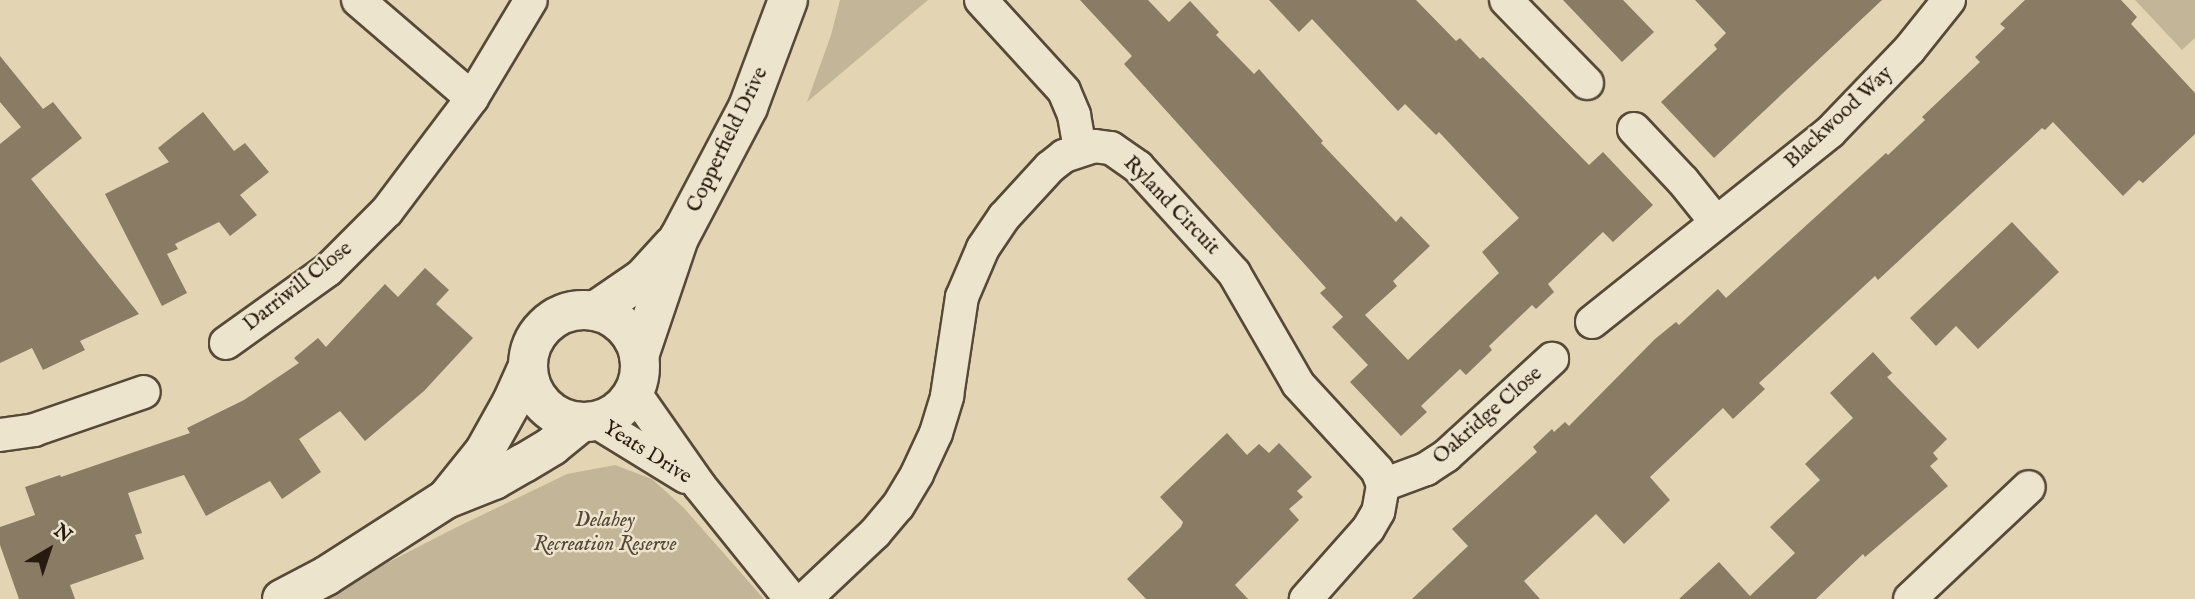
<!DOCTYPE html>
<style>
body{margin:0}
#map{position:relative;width:2195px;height:599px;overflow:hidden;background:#e3d5b4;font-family:"IM FELL English",serif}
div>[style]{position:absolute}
.green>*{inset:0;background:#c3b598}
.building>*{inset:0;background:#897b64}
.roads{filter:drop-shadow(2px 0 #574938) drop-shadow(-2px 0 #574938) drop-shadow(0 2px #574938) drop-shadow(0 -2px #574938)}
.minor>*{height:32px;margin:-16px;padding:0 16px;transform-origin:16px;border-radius:16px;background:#ede4ce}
.tertiary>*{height:38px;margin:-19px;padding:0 19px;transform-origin:19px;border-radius:19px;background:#ede4ce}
.tertiary>.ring{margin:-19px;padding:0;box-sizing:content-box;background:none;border:38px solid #ede4ce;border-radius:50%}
span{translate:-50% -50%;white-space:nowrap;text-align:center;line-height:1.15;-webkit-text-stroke:5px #ede4ce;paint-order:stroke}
.street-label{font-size:21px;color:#281a0e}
.park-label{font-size:21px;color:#564837;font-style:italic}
.north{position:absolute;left:14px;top:515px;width:70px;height:70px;-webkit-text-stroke:5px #ede4ce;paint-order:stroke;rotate:39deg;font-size:19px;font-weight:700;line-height:28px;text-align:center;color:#281a0e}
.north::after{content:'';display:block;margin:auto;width:24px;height:32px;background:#281a0e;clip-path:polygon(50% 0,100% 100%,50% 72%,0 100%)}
</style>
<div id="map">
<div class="green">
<div style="clip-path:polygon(840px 0,928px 0,807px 102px,831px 35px)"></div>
<div style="clip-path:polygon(2135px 0,2195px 0,2195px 38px,2182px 50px)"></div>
<div style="clip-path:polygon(615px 465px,652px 479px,683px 507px,764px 599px,317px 599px,455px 528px,567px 474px)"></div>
</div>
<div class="building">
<div style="clip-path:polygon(1080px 0,1148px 0,1169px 22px,1190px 1px,1219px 32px,1216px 35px,1254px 74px,1259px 69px,1323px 141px,1321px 143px,1396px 222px,1401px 216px,1430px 246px,1393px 281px,1397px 286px,1365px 315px,1408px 360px,1499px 273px,1482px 252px,1519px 218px,1439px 132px,1436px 135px,1405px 104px,1398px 111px,1312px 19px,1299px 32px,1269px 0,1416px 0,1456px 41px,1460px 38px,1480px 59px,1483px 57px,1589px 165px,1603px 152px,1653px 205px,1613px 242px,1603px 232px,1548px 284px,1554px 292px,1536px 309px,1532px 305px,1489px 346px,1492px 350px,1466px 375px,1460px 369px,1421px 406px,1427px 412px,1401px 436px,1350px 382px,1368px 365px,1332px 327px,1343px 317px,1320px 293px,1326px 288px,1124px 64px,1132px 56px)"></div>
<div style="clip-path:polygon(1563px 0,1623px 0,1654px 32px,1622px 62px)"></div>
<div style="clip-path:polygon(1695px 0,1882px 0,1714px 158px,1661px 102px,1717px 49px,1714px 45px,1726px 33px)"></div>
<div style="clip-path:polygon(2025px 0,2121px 0,2137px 17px,2131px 24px,2195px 93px,2195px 134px,2143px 183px,2139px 180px,2123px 196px,2053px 122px,2045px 130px,2042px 128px,1878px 280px,1875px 276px,1759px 383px,1765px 389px,1733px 419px,1723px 408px,1650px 477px,1670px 500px,1624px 544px,1596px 514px,1524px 581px,1540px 599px,1412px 599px,1468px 546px,1452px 529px,1537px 452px,1533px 447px,1552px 429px,1554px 432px,1565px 422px,1569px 426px,1655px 339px,1676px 322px,1679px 325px,1718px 289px,1726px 298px,1886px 153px,1888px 155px,1925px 120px,1922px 117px,1980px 62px,1975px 57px,2005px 28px,2000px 24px)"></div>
<div style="clip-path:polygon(0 56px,43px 109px,53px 102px,82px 138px,31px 179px,139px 314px,80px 341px,85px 350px,43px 370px,32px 348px,0 363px,0 144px,21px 127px,0 102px)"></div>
<div style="clip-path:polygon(203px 112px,234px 151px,245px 143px,269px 172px,240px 195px,257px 215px,230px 236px,219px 222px,175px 244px,178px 249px,167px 254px,187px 293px,162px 306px,105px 194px,169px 162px,158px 148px)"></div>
<div style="clip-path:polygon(2012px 222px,2059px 272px,1978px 349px,1956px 326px,1936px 346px,1910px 318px)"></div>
<div style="clip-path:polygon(425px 268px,449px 290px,436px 304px,473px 338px,424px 391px,365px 441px,340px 411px,299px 439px,321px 472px,282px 499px,270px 481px,206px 516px,184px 475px,128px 493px,142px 533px,135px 535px,144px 559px,70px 585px,75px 599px,19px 599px,0 545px,0 527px,35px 515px,25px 487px,60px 475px,61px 477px,190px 433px,187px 428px,244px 400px,299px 363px,294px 358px,318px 338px,326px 347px,385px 284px,398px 297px)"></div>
<div style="clip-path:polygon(1873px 352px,1892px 373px,1887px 377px,1947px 439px,1933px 453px,1938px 459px,1930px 466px,1948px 486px,1865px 557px,1863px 554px,1816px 599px,1679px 599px,1719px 562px,1750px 596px,1795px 553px,1770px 527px,1820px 480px,1805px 464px,1853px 418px,1830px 393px)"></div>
<div style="clip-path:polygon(1227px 433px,1247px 455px,1259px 444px,1269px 453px,1279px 443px,1312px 477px,1297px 491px,1303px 497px,1289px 509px,1299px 520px,1235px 585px,1248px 599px,1146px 599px,1127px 579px,1181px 527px,1183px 522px,1160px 497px)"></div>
</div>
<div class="roads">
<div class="minor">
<div style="left:358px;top:0;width:150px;rotate:40.7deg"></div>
<div style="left:981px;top:0;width:123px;rotate:47.6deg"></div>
<div style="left:1064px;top:91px;width:26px;rotate:67deg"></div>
<div style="left:1074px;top:115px;width:34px;rotate:80deg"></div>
<div style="left:1506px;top:0;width:116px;rotate:45.7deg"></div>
<div style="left:1634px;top:129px;width:71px;rotate:46.7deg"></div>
<div style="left:1683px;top:181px;width:53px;rotate:51.2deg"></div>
<div style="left:1592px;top:322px;width:305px;rotate:-38.6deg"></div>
<div style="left:1830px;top:132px;width:114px;rotate:-46.1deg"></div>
<div style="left:1909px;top:50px;width:64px;rotate:-51.3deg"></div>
<div style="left:226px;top:343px;width:125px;rotate:-35.6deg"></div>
<div style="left:328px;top:270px;width:83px;rotate:-45deg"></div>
<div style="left:387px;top:211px;width:141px;rotate:-53deg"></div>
<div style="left:472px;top:98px;width:114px;rotate:-59deg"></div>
<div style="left:634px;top:392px;width:113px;rotate:55deg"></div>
<div style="left:699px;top:485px;width:146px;rotate:51.1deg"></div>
<div style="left:595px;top:421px;width:107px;rotate:31.6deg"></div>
<div style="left:0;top:435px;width:34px;rotate:-8deg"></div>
<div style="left:34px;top:430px;width:116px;rotate:-19.1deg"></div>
<div style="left:1383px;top:485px;width:46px;rotate:-20.4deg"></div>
<div style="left:1426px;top:469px;width:24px;rotate:-33deg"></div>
<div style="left:1446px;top:456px;width:144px;rotate:-42.5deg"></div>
<div style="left:805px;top:599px;width:96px;rotate:-43.3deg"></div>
<div style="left:875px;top:533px;width:35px;rotate:-50deg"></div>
<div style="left:898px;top:506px;width:37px;rotate:-59deg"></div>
<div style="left:917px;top:474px;width:45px;rotate:-65.1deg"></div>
<div style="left:936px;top:433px;width:39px;rotate:-73deg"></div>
<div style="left:947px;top:396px;width:100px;rotate:-81.4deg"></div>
<div style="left:962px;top:297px;width:53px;rotate:-66.8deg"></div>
<div style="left:983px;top:248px;width:37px;rotate:-56deg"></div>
<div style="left:1004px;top:217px;width:68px;rotate:-47.4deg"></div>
<div style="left:1050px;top:167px;width:18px;rotate:-38deg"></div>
<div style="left:1064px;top:156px;width:32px;rotate:-18deg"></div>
<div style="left:1094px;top:146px;width:17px;rotate:7deg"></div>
<div style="left:1111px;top:148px;width:33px;rotate:35deg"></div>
<div style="left:1138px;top:167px;width:143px;rotate:47.8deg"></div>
<div style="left:1234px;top:273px;width:128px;rotate:60deg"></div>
<div style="left:1298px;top:384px;width:117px;rotate:47.4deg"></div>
<div style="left:1377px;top:470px;width:16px;rotate:68deg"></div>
<div style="left:1383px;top:485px;width:27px;rotate:100deg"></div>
<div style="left:1378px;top:512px;width:20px;rotate:120deg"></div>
<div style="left:1368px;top:529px;width:94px;rotate:131.5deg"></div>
<div style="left:1910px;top:599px;width:163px;rotate:-43.3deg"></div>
</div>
<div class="tertiary">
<div class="ring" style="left:528px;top:310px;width:74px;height:74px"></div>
<div style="left:595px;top:311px;width:58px;rotate:-34.5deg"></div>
<div style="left:643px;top:278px;width:45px;rotate:-47.7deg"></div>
<div style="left:639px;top:356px;width:125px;rotate:-71.3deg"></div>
<div style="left:679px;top:238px;width:148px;rotate:-62.2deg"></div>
<div style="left:748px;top:107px;width:114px;rotate:-69.5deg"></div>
<div style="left:447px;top:498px;width:59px;rotate:-51.2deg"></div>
<div style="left:484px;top:452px;width:57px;rotate:-60.8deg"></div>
<div style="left:512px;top:402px;width:39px;rotate:-66deg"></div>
<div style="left:282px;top:599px;width:50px;rotate:-27.6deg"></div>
<div style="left:326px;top:576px;width:143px;rotate:-32.7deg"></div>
<div style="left:446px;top:499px;width:52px;rotate:-21.6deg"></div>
<div style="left:494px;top:480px;width:34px;rotate:-30deg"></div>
<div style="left:524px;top:463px;width:33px;rotate:-31deg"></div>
<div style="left:552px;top:446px;width:38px;rotate:-39deg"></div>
</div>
</div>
<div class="street-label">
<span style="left:1839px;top:118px;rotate:-43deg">Blackwood Way</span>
<span style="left:728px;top:140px;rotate:-64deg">Copperfield Drive</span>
<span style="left:1171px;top:206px;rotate:46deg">Ryland Circuit</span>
<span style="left:298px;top:287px;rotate:-38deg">Darriwill Close</span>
<span style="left:1488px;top:416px;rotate:-41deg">Oakridge Close</span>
<span style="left:647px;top:453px;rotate:32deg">Yeats Drive</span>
</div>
<div class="park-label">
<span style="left:605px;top:533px">Delahey<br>Recreation Reserve</span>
</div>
<div class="north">N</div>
</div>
